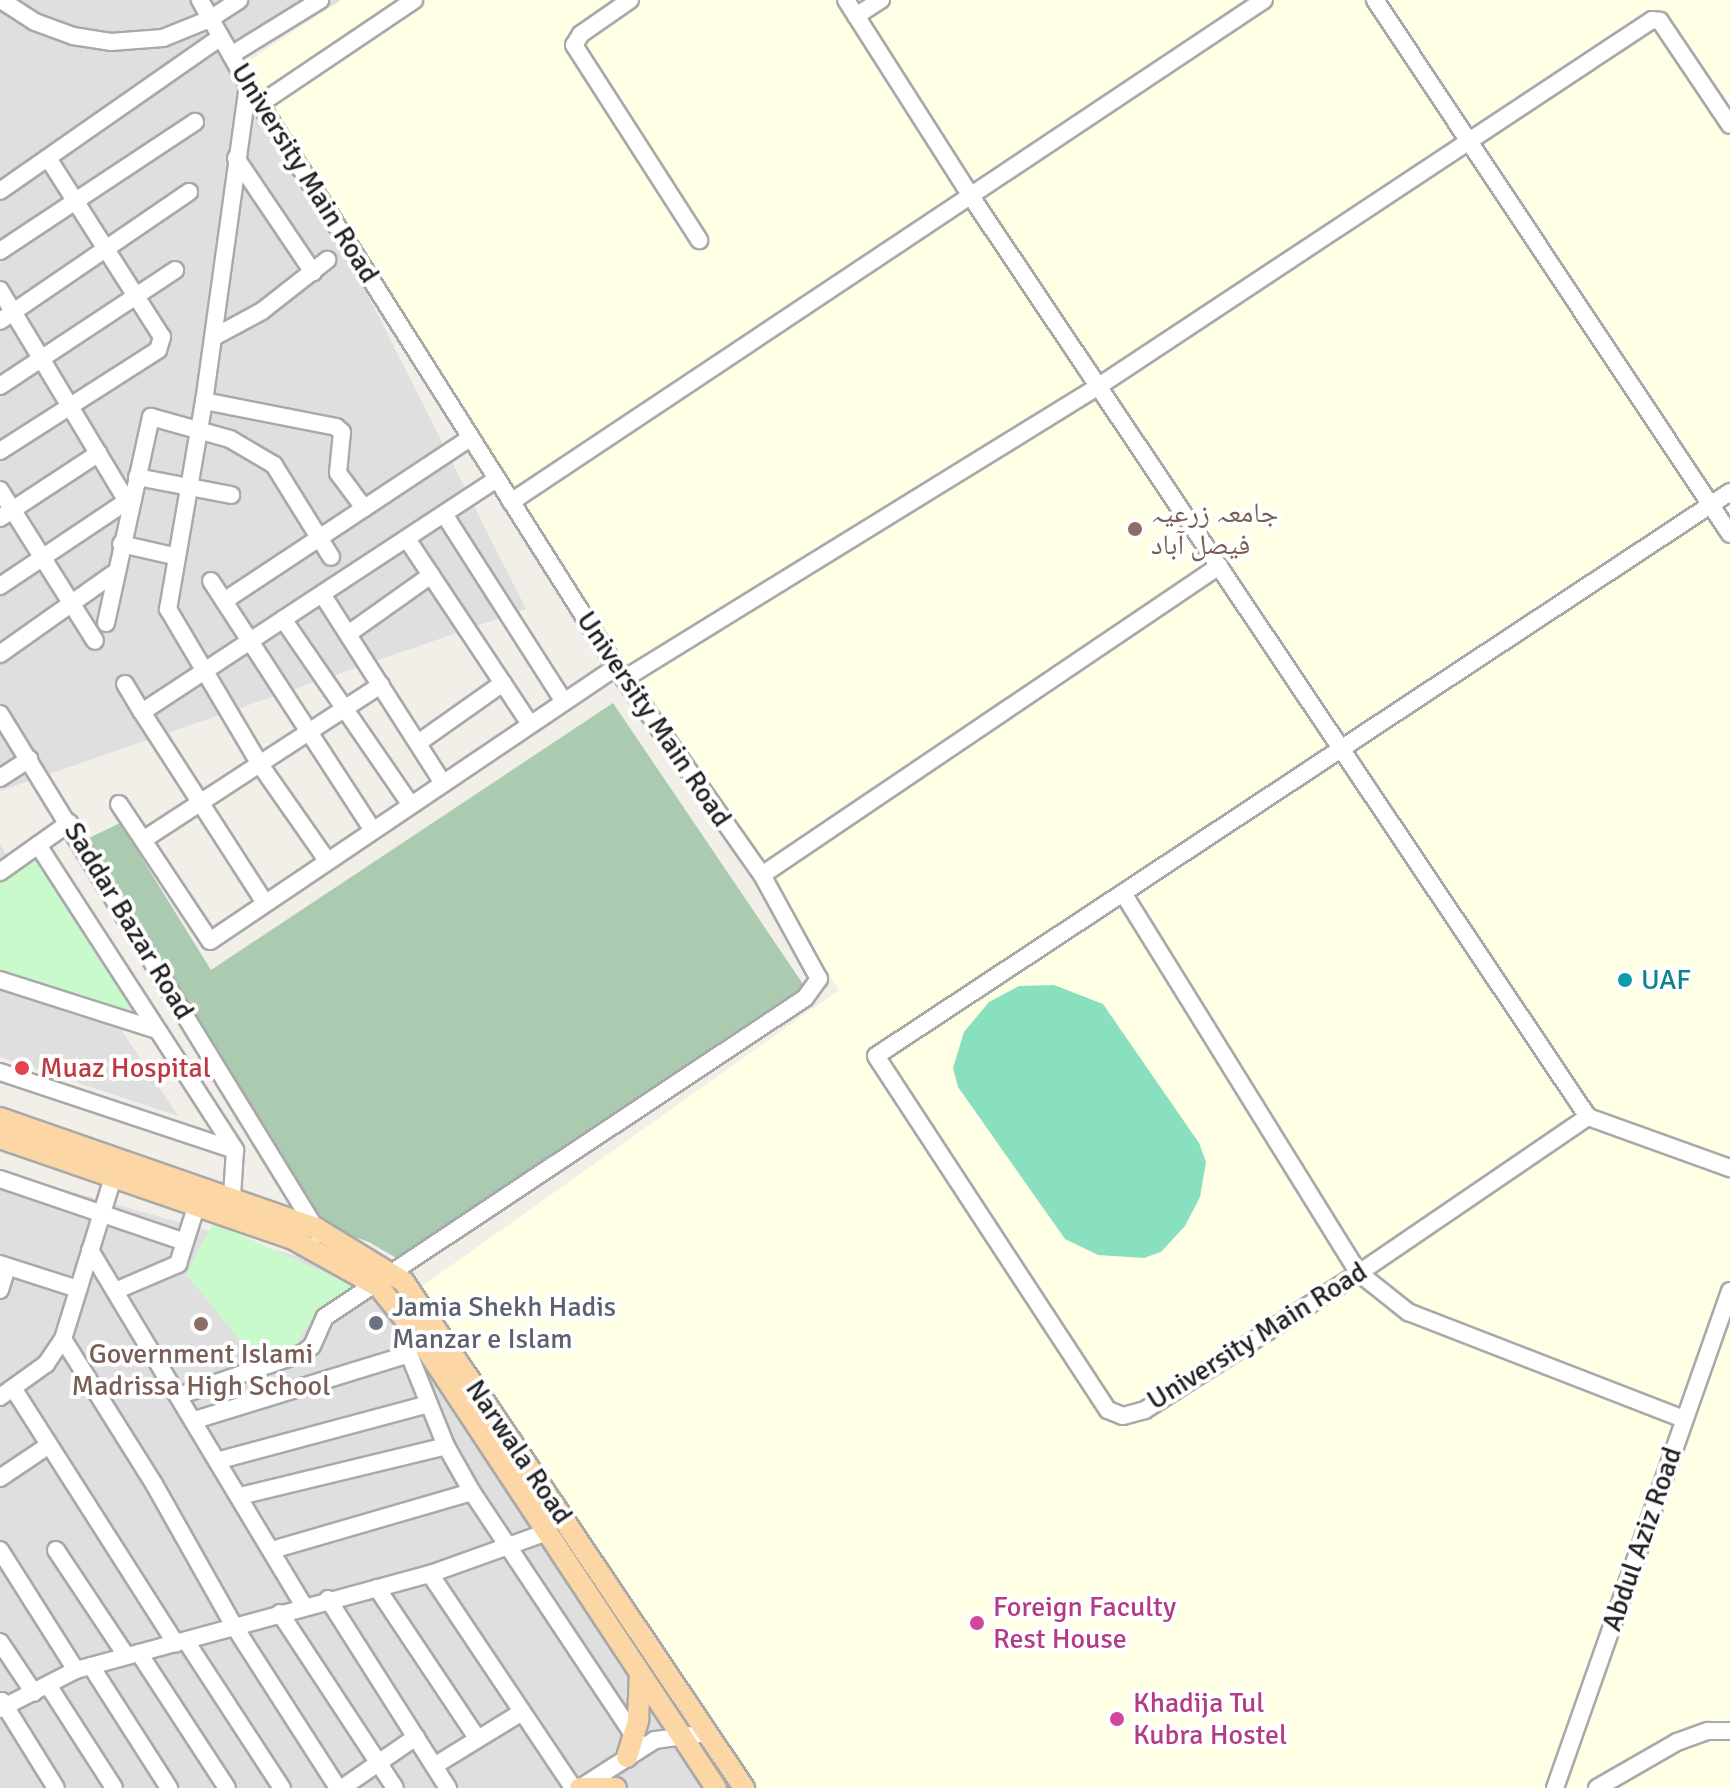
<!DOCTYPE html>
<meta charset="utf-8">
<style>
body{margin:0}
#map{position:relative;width:1730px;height:1788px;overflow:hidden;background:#f2efe9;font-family:Signika,"Noto Naskh Arabic",sans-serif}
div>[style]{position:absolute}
.residential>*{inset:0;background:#e0dfdf}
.education>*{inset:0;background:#ffffe5}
.cemetery>*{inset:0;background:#aacbaf}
.park>*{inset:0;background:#c8facc}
.pitch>*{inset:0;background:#88e0be}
.roads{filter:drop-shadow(2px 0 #a9a9a9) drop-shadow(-2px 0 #a9a9a9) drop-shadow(0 2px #a9a9a9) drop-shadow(0 -2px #a9a9a9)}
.minor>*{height:16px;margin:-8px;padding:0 8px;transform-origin:8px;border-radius:8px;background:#fff}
.major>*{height:20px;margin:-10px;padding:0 10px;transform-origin:10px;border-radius:10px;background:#fcd6a4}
.dots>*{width:22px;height:22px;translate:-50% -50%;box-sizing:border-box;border:4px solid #fff;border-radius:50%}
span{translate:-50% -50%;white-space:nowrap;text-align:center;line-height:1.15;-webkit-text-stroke:8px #fff;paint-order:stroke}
.street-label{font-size:28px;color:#222}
.education-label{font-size:28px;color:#785e54}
.left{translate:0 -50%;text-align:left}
.culture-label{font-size:28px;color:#0d838f}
.health-label{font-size:28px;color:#be3a42}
.worship-label{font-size:28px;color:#5b616d}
.hotel-label{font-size:28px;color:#b23c85}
</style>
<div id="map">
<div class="residential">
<div style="clip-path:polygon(0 0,344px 0,243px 47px,526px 609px,0 791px)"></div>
<div style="clip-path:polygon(0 845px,178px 1116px,0 1057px)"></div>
<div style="clip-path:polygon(0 1171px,383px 1281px,719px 1788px,0 1788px)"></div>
</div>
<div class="education">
<div style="clip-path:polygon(341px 0,1730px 0,1730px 1788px,751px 1788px,421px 1287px,839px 990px,240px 67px)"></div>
</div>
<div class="cemetery">
<div style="clip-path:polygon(613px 703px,805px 987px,408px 1265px,369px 1242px,325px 1227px,87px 839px,120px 823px,211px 970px)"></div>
</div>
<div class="park">
<div style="clip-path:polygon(38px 857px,157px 1034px,0 983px,0 883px)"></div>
<div style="clip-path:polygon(213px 1223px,357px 1287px,313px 1317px,299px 1339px,298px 1353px,258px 1363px,186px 1274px)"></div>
</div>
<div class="pitch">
<div style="clip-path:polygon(1054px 985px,1103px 1004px,1199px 1143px,1206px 1162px,1200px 1197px,1185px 1226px,1161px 1252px,1144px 1258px,1098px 1255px,1065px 1239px,958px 1087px,953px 1068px,964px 1032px,989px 1002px,1019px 986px)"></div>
</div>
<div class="roads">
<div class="minor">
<div style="left:1px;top:0;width:40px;rotate:32.9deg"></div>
<div style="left:35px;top:22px;width:40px;rotate:20.2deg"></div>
<div style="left:73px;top:36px;width:38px;rotate:9deg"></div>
<div style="left:111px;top:42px;width:52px;rotate:-4.4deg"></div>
<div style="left:163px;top:38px;width:51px;rotate:-22deg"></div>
<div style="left:210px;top:19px;width:35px;rotate:-33deg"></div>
<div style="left:630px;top:0;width:60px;rotate:145.2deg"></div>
<div style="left:581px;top:34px;width:13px;rotate:122deg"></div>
<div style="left:574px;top:45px;width:232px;rotate:57.3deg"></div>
<div style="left:846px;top:0;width:231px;rotate:57.5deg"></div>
<div style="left:970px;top:195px;width:1110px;rotate:56.17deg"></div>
<div style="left:1375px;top:0;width:641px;rotate:56.38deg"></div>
<div style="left:856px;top:16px;width:30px;rotate:-33deg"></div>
<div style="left:231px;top:55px;width:105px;rotate:-31.7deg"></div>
<div style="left:248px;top:85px;width:319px;rotate:97.9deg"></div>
<div style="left:204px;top:401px;width:211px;rotate:99.8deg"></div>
<div style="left:168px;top:609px;width:182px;rotate:59.4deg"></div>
<div style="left:261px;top:766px;width:113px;rotate:55deg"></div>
<div style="left:260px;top:104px;width:186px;rotate:-34deg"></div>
<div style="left:236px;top:158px;width:138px;rotate:56deg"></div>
<div style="left:0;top:191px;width:269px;rotate:-34.9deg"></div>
<div style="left:0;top:251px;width:234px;rotate:-33.5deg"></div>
<div style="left:0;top:290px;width:246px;rotate:59deg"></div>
<div style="left:127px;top:501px;width:153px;rotate:146.2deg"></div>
<div style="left:0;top:321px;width:229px;rotate:-34.3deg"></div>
<div style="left:214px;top:337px;width:55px;rotate:-28.4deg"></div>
<div style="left:262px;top:311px;width:83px;rotate:-38.1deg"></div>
<div style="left:0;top:386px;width:210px;rotate:-33.5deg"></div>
<div style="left:204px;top:401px;width:135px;rotate:11.1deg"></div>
<div style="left:336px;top:427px;width:8px;rotate:40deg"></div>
<div style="left:342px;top:432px;width:41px;rotate:95.6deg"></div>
<div style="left:338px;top:473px;width:44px;rotate:53.4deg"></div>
<div style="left:0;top:451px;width:188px;rotate:-32.6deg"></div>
<div style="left:158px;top:350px;width:14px;rotate:-73deg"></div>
<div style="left:162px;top:337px;width:212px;rotate:-122.5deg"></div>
<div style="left:137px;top:477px;width:96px;rotate:10.8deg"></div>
<div style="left:0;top:490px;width:178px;rotate:57.8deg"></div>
<div style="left:1730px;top:492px;width:1023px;rotate:146.56deg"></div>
<div style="left:876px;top:1056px;width:423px;rotate:56.8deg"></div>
<div style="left:1108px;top:1410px;width:16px;rotate:22deg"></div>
<div style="left:1123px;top:1416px;width:23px;rotate:-15deg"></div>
<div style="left:1145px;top:1410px;width:254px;rotate:-32.6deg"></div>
<div style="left:1359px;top:1273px;width:277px;rotate:-34.3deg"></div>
<div style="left:1588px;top:1117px;width:151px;rotate:19.8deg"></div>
<div style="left:511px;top:502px;width:905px;rotate:-33.69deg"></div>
<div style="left:444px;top:514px;width:223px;rotate:57.4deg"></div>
<div style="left:0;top:518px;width:118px;rotate:-33.3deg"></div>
<div style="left:407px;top:539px;width:222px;rotate:56.4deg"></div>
<div style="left:121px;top:544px;width:54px;rotate:12.8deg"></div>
<div style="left:211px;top:581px;width:297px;rotate:57deg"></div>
<div style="left:322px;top:594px;width:224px;rotate:57.4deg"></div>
<div style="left:224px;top:601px;width:295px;rotate:-33.5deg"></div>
<div style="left:283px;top:619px;width:226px;rotate:55.5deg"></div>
<div style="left:106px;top:623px;width:211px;rotate:-77.7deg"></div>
<div style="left:151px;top:417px;width:82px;rotate:15.6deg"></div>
<div style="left:230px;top:439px;width:51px;rotate:30.6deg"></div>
<div style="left:274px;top:465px;width:108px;rotate:58.2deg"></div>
<div style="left:348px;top:634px;width:102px;rotate:-35.4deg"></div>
<div style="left:0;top:654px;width:138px;rotate:-35.3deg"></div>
<div style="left:624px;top:679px;width:558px;rotate:-31.67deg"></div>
<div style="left:1099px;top:386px;width:663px;rotate:-33.5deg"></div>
<div style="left:1652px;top:20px;width:8px;rotate:7deg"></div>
<div style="left:1660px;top:21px;width:125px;rotate:56.1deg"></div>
<div style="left:125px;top:684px;width:33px;rotate:59deg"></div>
<div style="left:142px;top:712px;width:425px;rotate:-33.3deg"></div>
<div style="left:142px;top:712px;width:227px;rotate:57.2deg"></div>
<div style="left:0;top:714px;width:610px;rotate:58.47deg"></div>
<div style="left:418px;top:743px;width:104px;rotate:-35.2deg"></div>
<div style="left:0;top:778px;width:35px;rotate:-33deg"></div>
<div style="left:119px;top:804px;width:164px;rotate:56.4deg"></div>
<div style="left:210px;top:941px;width:490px;rotate:-34deg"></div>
<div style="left:143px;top:840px;width:284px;rotate:-33.1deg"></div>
<div style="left:38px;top:845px;width:363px;rotate:57.1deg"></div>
<div style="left:235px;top:1150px;width:46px;rotate:93.7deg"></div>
<div style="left:0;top:872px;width:85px;rotate:-35.4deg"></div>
<div style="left:762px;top:875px;width:552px;rotate:-34.06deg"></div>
<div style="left:1123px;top:893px;width:447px;rotate:58.2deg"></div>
<div style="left:1359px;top:1273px;width:63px;rotate:38.5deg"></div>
<div style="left:1408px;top:1312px;width:296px;rotate:21.2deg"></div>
<div style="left:0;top:980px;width:165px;rotate:17.7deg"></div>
<div style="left:0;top:1072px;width:248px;rotate:18.4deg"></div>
<div style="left:0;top:1179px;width:195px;rotate:18.8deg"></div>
<div style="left:90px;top:1250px;width:415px;rotate:59deg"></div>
<div style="left:0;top:1264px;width:82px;rotate:17.8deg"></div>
<div style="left:0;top:1290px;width:24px;rotate:-73deg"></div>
<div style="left:115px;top:1291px;width:69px;rotate:-23.2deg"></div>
<div style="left:178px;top:1264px;width:63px;rotate:-72.4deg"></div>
<div style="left:63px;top:1339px;width:171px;rotate:57.9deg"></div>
<div style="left:154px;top:1484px;width:163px;rotate:60.6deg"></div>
<div style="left:234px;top:1626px;width:193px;rotate:57.3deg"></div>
<div style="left:13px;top:1388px;width:303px;rotate:57.5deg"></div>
<div style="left:181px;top:1395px;width:129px;rotate:-19deg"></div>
<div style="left:303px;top:1353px;width:11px;rotate:-38deg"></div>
<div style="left:312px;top:1346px;width:32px;rotate:-66deg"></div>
<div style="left:325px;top:1317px;width:576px;rotate:-33.61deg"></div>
<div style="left:805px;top:998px;width:24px;rotate:-54deg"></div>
<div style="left:819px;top:979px;width:119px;rotate:-118.7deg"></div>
<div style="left:762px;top:875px;width:254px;rotate:-125.1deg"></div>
<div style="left:616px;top:667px;width:689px;rotate:-122.31deg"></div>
<div style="left:248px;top:85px;width:98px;rotate:-119.5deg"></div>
<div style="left:0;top:1397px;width:57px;rotate:-35.7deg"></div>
<div style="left:46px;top:1364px;width:30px;rotate:-56deg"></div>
<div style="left:63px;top:1339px;width:173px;rotate:-72.8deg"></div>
<div style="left:195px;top:1420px;width:224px;rotate:-17.1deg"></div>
<div style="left:409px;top:1354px;width:99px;rotate:68.1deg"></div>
<div style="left:446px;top:1446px;width:53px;rotate:60.5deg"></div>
<div style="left:472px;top:1492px;width:307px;rotate:56.4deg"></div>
<div style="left:220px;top:1460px;width:216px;rotate:-15deg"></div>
<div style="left:0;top:1478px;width:59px;rotate:-34deg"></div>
<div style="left:240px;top:1496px;width:212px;rotate:-13.6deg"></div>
<div style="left:0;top:1550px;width:142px;rotate:57.7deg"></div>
<div style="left:56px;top:1550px;width:125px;rotate:56.4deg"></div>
<div style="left:272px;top:1550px;width:208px;rotate:-16.2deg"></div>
<div style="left:430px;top:1574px;width:257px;rotate:56.2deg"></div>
<div style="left:377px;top:1588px;width:180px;rotate:56.3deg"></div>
<div style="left:328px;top:1599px;width:224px;rotate:57.6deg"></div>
<div style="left:280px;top:1613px;width:209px;rotate:56.7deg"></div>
<div style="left:186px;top:1641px;width:176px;rotate:56.9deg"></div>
<div style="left:0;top:1642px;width:61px;rotate:56.3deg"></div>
<div style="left:139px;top:1653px;width:161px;rotate:56.9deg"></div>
<div style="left:91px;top:1666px;width:145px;rotate:57.4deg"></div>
<div style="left:48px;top:1685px;width:122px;rotate:57.3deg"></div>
<div style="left:2px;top:1701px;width:102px;rotate:58.2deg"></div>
<div style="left:0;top:1709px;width:85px;rotate:-27.2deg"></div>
<div style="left:76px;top:1670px;width:367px;rotate:-15.2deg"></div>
<div style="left:430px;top:1574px;width:124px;rotate:-19.7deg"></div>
<div style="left:434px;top:1766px;width:103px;rotate:-31.5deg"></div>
<div style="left:342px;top:1788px;width:90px;rotate:-34.6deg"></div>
<div style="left:580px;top:1788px;width:89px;rotate:-32.6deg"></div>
<div style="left:655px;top:1740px;width:52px;rotate:-7.7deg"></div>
<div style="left:1555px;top:1788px;width:527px;rotate:-70.6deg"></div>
<div style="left:1597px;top:1788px;width:92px;rotate:-29.9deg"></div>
<div style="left:1677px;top:1742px;width:33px;rotate:-20deg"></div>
<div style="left:1708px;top:1731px;width:22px"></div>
</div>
<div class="major">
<div style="left:0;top:1118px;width:335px;rotate:19.2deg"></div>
<div style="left:316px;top:1228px;width:103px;rotate:31.5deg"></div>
<div style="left:404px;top:1282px;width:610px;rotate:56.1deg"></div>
<div style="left:0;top:1138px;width:310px;rotate:19deg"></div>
<div style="left:293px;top:1239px;width:98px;rotate:29.2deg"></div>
<div style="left:379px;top:1287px;width:58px;rotate:51.3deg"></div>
<div style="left:415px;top:1332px;width:546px;rotate:56.57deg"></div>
<div style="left:627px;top:1757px;width:39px;rotate:-73deg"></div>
<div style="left:638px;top:1720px;width:47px;rotate:-87.6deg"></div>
<div style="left:580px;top:1788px;width:36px"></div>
</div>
</div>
<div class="dots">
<div style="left:1135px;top:529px;background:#8d6e63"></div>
<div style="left:1625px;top:980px;background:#0f9aa8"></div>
<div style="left:22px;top:1068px;background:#e0444e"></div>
<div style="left:376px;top:1323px;background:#6b7280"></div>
<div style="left:201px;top:1324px;background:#8d6e63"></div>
<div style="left:977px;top:1623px;background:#d1479c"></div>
<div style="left:1117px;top:1719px;background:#d1479c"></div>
</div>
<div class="street-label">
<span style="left:305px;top:173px;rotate:58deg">University Main Road</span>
<span style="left:654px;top:719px;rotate:56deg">University Main Road</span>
<span style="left:129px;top:921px;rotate:59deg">Saddar Bazar Road</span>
<span style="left:1257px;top:1336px;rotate:-32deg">University Main Road</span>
<span style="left:519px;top:1452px;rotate:56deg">Narwala Road</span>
<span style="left:1642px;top:1539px;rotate:-71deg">Abdul Aziz Road</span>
</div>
<div class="education-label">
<span class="left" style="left:1151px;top:529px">جامعہ زرعیہ<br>فیصل آباد</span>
<span style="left:201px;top:1370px">Government Islami<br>Madrissa High School</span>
</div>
<div class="culture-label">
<span class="left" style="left:1641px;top:980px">UAF</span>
</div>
<div class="health-label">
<span class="left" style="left:40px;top:1068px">Muaz Hospital</span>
</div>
<div class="worship-label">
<span class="left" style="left:392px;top:1323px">Jamia Shekh Hadis<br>Manzar e Islam</span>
</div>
<div class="hotel-label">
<span class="left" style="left:993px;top:1623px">Foreign Faculty<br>Rest House</span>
<span class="left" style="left:1133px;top:1719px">Khadija Tul<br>Kubra Hostel</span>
</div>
</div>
